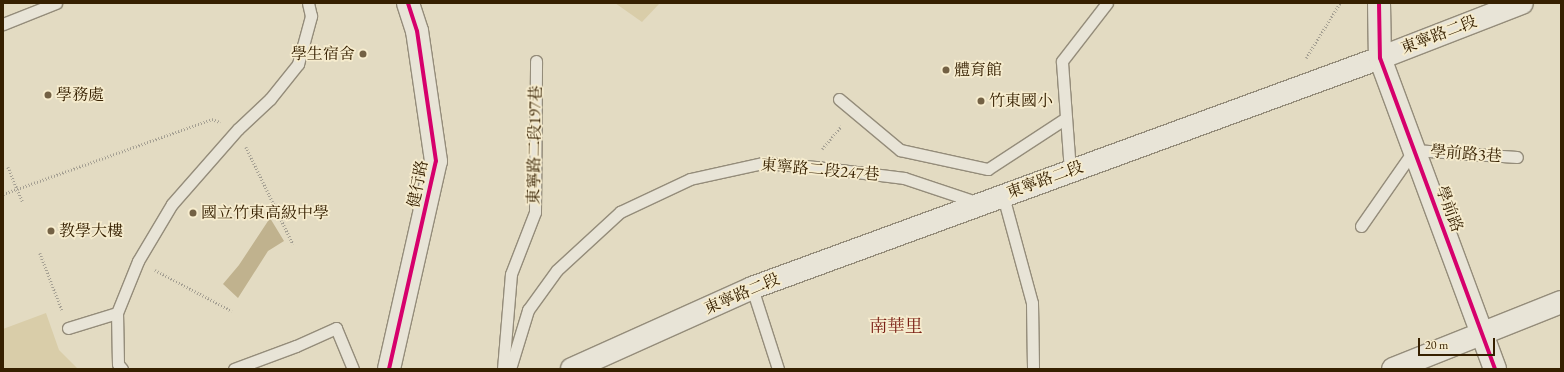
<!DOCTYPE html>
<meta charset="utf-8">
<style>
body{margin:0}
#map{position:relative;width:1564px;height:372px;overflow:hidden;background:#e3dbc2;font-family:"EB Garamond","Noto Serif TC",serif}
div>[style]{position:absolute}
.green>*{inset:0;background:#d9cda9}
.water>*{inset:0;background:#c0b28e}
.path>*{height:2.5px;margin-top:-1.25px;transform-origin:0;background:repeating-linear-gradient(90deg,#a5a093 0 1px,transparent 0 3px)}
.roads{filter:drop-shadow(1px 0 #948c7a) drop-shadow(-1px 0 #948c7a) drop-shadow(0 1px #948c7a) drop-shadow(0 -1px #948c7a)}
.lane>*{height:11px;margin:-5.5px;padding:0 5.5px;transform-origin:5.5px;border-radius:5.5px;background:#e8e4d7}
.street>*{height:22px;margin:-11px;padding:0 11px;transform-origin:11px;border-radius:11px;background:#e8e4d7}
.secondary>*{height:22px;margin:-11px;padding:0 11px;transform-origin:11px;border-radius:11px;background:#e8e4d7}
.cycleway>*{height:4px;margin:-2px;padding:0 2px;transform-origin:2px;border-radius:2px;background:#d6006c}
.dots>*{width:11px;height:11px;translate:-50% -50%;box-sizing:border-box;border:2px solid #f6ecce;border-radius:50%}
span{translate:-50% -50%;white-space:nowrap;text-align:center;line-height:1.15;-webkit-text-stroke:3.5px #f6ecce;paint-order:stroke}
.street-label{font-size:16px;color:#362000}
.poi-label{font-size:16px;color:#362000}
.right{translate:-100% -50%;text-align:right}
.left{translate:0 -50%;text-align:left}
.quarter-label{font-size:18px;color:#7a1f14}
.frame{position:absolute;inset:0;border:4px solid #362000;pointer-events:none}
.scale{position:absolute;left:1418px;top:338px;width:77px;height:18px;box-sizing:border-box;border:2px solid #362000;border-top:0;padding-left:5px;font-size:12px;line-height:14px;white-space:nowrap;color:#362000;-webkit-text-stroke:3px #f6ecce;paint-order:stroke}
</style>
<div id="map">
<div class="green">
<div style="clip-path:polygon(615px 3px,660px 3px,642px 22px)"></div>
<div style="clip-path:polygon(46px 313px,59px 350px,78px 369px,3px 369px,3px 329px)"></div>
</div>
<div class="water">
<div style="clip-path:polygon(270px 218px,284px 241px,268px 251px,238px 298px,223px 284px,239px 265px)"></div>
</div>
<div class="path">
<div style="left:1306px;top:58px;width:65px;rotate:-58.3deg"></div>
<div style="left:246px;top:147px;width:108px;rotate:64.1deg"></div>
<div style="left:822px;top:149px;width:30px;rotate:-50deg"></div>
<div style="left:8px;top:167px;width:38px;rotate:67deg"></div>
<div style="left:3px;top:194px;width:222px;rotate:-19.7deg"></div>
<div style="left:212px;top:119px;width:9px;rotate:21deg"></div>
<div style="left:40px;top:253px;width:61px;rotate:68.9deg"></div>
<div style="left:155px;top:270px;width:87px;rotate:28deg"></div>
</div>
<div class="roads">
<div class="lane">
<div style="left:3px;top:24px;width:57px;rotate:-21.6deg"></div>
<div style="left:839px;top:99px;width:80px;rotate:39.9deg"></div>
<div style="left:900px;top:150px;width:90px;rotate:12.2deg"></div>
<div style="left:988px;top:169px;width:93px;rotate:-33.2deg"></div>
<div style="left:1070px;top:171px;width:110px;rotate:-94.2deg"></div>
<div style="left:1062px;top:61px;width:73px;rotate:-52.2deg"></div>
<div style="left:1003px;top:196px;width:111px;rotate:74.8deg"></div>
<div style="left:1032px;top:303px;width:66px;rotate:89.1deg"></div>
<div style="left:1361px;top:226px;width:93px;rotate:-55.1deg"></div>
<div style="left:1414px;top:150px;width:103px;rotate:3.9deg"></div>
<div style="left:752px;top:288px;width:85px;rotate:72.2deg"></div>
<div style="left:68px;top:328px;width:51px;rotate:-17deg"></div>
<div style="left:122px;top:369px;width:6px;rotate:-129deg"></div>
<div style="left:118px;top:364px;width:51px;rotate:-91.1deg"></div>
<div style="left:117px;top:313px;width:56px;rotate:-68deg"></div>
<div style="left:138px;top:261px;width:66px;rotate:-59.2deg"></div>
<div style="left:172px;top:204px;width:100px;rotate:-48.7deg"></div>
<div style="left:238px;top:129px;width:44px;rotate:-43.2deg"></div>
<div style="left:270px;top:99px;width:45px;rotate:-51.3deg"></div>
<div style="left:298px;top:64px;width:50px;rotate:-74.8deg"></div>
<div style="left:311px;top:16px;width:13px;rotate:-103deg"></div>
<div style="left:234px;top:369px;width:66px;rotate:-20.4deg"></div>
<div style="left:296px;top:346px;width:44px;rotate:-24.2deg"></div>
<div style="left:336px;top:328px;width:44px;rotate:67.5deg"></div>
<div style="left:503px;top:369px;width:95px;rotate:-85.2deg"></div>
<div style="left:511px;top:274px;width:66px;rotate:-68.8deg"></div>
<div style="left:535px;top:212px;width:151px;rotate:-89.6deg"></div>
<div style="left:510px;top:369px;width:62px;rotate:-73deg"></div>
<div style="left:528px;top:310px;width:49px;rotate:-54.1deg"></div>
<div style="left:557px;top:270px;width:86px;rotate:-42.6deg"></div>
<div style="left:620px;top:212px;width:77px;rotate:-25.2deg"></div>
<div style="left:690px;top:179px;width:75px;rotate:-12.4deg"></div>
<div style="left:763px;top:163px;width:53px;rotate:4.3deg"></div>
<div style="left:816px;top:167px;width:89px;rotate:7.1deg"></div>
<div style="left:904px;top:178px;width:79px;rotate:18.4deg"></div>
</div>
<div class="street">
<div style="left:1380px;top:58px;width:332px;rotate:69.7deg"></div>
<div style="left:389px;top:369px;width:213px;rotate:-77.3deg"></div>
<div style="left:436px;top:161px;width:131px;rotate:-98.3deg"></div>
<div style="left:417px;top:31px;width:29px;rotate:-108deg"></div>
<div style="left:1393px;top:369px;width:181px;rotate:-21.7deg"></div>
</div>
<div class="secondary">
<div style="left:1379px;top:3px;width:55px;rotate:89deg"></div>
<div style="left:572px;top:369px;width:197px;rotate:-24.2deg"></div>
<div style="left:752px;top:288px;width:669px;rotate:-20.11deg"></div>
<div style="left:1380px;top:58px;width:152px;rotate:-21.2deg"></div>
</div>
</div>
<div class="cycleway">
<div style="left:1379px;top:3px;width:55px;rotate:89deg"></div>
<div style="left:1380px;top:58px;width:332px;rotate:69.7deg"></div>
<div style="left:389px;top:369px;width:213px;rotate:-77.3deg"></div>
<div style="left:436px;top:161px;width:131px;rotate:-98.3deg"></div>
<div style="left:417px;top:31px;width:29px;rotate:-108deg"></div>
</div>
<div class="dots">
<div style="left:363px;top:54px;background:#736144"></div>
<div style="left:946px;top:70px;background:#736144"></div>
<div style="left:48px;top:95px;background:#736144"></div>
<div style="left:981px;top:101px;background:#736144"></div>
<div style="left:193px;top:213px;background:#736144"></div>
<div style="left:51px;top:231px;background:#736144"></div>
</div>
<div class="street-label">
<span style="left:1439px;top:35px;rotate:-21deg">東寧路二段</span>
<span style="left:535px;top:145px;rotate:-89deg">東寧路二段197巷</span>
<span style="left:1466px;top:154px;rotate:4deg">學前路3巷</span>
<span style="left:820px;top:170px;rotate:5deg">東寧路二段247巷</span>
<span style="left:1045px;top:180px;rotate:-20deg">東寧路二段</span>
<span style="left:418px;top:184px;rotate:-79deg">健行路</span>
<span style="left:1449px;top:209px;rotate:69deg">學前路</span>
<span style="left:742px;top:294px;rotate:-23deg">東寧路二段</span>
</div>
<div class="poi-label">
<span class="right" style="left:355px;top:54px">學生宿舍</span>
<span class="left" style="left:954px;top:70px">體育館</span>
<span class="left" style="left:56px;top:95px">學務處</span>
<span class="left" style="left:989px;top:101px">竹東國小</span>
<span class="left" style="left:201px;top:213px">國立竹東高級中學</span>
<span class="left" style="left:59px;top:231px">教學大樓</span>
</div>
<div class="quarter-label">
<span style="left:896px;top:326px">南華里</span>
</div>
<div class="frame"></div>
<div class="scale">20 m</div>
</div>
